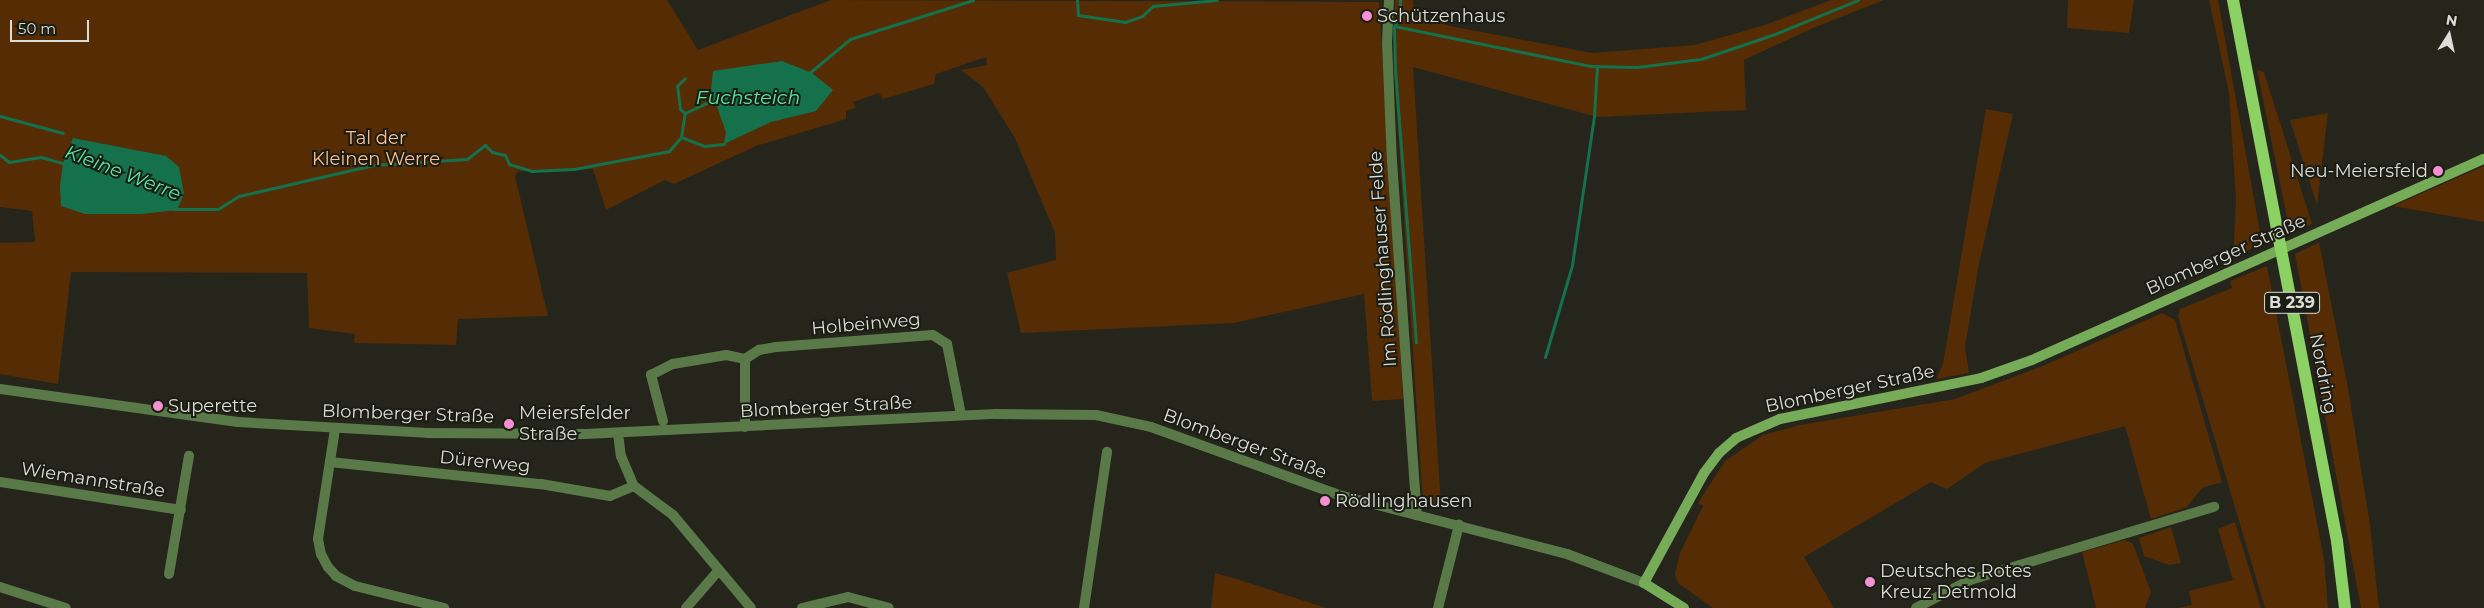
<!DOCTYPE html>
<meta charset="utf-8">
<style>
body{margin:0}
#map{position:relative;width:2484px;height:608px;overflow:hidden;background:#25251c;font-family:Montserrat,sans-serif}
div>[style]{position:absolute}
.green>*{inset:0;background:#552c04}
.water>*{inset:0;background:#15714c}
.stream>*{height:3px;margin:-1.5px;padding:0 1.5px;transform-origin:1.5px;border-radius:1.5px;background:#15714c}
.minor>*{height:10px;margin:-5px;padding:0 5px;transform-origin:5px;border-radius:5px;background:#597a48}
.tertiary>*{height:10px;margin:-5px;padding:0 5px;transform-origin:5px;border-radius:5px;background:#597a48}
.secondary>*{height:10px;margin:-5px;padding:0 5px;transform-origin:5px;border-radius:5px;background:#76ab58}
.primary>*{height:12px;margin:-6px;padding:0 6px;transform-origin:6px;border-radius:6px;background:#8cd164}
.dots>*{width:14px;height:14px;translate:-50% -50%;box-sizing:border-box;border:2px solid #1b1c13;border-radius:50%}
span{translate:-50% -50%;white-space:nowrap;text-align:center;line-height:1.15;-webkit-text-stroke:4px #1b1c13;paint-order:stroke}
.shield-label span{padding:1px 4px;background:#1b1c13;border:1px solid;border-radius:4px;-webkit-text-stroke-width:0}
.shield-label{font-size:16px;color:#dbdcd6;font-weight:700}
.poi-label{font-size:18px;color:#dbdcd6}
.left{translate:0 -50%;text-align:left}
.right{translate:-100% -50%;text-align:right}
.park-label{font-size:18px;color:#fcbf90}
.street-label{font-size:18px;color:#dbdcd6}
.water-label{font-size:19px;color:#54e8a7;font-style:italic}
.north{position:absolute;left:2424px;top:10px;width:50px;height:50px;-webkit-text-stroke:4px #1b1c13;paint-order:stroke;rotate:10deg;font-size:14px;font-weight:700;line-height:20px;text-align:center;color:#dbdcd6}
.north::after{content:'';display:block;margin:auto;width:18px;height:22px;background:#dbdcd6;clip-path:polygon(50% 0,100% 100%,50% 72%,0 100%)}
.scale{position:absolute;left:10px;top:20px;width:79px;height:22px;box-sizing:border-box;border:2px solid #dbdcd6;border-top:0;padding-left:6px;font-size:15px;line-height:18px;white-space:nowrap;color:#dbdcd6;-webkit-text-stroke:4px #1b1c13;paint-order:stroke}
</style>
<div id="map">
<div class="green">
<div style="clip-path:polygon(0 0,667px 0,698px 50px,831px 0,1379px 2px,1403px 399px,1372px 401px,1364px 294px,1234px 323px,1021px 333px,1007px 273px,1056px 260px,1055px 233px,1015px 138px,983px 87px,961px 70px,987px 65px,986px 57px,936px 74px,934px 84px,883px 99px,879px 93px,853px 102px,856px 108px,846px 111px,846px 119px,756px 146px,674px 184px,665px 180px,606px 210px,593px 169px,518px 171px,515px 176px,548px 316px,458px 319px,456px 345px,354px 343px,355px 334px,309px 328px,307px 273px,71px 272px,58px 384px,0 374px,0 243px,35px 242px,32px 211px,0 207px)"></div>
<div style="clip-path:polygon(1395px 0,1413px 0,1414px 15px,1450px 26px,1592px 53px,1695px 45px,1765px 25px,1831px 0,1884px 0,1813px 28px,1744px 60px,1746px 110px,1597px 117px,1413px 67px,1441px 505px,1423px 502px,1394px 71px)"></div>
<div style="clip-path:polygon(2068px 0,2134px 0,2129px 33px,2067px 28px)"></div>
<div style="clip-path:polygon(2209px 0,2218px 0,2262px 243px,2233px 258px,2236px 200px,2229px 93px)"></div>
<div style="clip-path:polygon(2257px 70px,2264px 72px,2312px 224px,2290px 232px)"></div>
<div style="clip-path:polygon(1986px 109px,2013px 114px,1979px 264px,1965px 347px,1969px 373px,1936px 379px,1943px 364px)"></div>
<div style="clip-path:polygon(2328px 113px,2317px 205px,2290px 120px)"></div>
<div style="clip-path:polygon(2484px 166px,2484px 222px,2393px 206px)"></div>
<div style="clip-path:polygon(2319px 242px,2348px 388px,2370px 525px,2379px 608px,2361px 608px,2295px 254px)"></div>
<div style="clip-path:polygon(2267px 266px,2324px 559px,2328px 608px,2265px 608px,2178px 316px,2180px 309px,2232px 288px,2230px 281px)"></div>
<div style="clip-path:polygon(2162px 313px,2175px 320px,2222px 482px,2202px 488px,2187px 507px,2151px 519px,2125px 426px,1985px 463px,1947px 489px,1931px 482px,1804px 557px,1834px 608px,1713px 608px,1678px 583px,1675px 574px,1680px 553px,1703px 506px,1698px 503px,1725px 461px,1763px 435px,1800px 425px,1955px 399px,2045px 365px)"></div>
<div style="clip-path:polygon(2235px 522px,2261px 608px,2178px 608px,2192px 605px,2189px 591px,2233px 580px,2218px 529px)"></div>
<div style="clip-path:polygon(2171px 527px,2181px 563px,2169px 565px,2144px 556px,2139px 538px)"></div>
<div style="clip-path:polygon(2125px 540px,2133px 544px,2151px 592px,2145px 608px,2096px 608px,2082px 552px)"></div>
<div style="clip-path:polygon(1215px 573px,1237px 579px,1326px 608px,1211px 608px)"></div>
</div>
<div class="water">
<div style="clip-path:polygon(782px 61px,812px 73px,833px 90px,816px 111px,771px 122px,724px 144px,726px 132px,711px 90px,713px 71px)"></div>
<div style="clip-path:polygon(73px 138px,166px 156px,179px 167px,184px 194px,177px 210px,141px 214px,85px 214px,61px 206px,60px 186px,63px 163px)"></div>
</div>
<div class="stream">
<div style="left:1077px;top:0;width:15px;rotate:86deg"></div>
<div style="left:1078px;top:15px;width:48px;rotate:8.5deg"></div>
<div style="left:1125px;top:22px;width:18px;rotate:-19deg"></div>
<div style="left:1142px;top:16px;width:15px;rotate:-42deg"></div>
<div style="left:1153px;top:6px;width:64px;rotate:-5.4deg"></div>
<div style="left:1400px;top:0;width:20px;rotate:90deg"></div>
<div style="left:1400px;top:20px;width:8px;rotate:135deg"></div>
<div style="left:1394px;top:26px;width:44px;rotate:88.7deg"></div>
<div style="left:1395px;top:70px;width:273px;rotate:85.6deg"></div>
<div style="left:1394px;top:26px;width:200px;rotate:11.5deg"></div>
<div style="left:1590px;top:66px;width:47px;rotate:1.2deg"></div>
<div style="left:1637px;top:67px;width:64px;rotate:-7.1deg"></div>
<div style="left:1701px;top:59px;width:78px;rotate:-18.7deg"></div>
<div style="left:1775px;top:34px;width:90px;rotate:-22.3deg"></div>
<div style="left:808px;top:74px;width:55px;rotate:-39.8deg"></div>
<div style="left:850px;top:39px;width:129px;rotate:-17.6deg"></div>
<div style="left:685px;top:113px;width:6px;rotate:-141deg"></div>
<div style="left:680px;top:109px;width:23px;rotate:-97deg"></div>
<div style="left:677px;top:86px;width:11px;rotate:-45deg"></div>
<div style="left:0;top:116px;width:65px;rotate:15.1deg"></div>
<div style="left:681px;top:137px;width:25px;rotate:21deg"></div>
<div style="left:704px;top:146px;width:20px;rotate:-6deg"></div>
<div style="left:0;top:155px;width:11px;rotate:38deg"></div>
<div style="left:9px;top:162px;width:32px;rotate:-9deg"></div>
<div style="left:41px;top:157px;width:26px;rotate:16deg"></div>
<div style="left:173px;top:209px;width:45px"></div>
<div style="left:218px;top:209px;width:25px;rotate:-32deg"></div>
<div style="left:239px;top:196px;width:138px;rotate:-13deg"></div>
<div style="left:373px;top:165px;width:94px;rotate:-3.7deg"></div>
<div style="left:467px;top:159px;width:23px;rotate:-38deg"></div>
<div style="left:485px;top:145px;width:10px;rotate:45deg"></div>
<div style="left:492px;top:152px;width:13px;rotate:13deg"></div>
<div style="left:505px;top:155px;width:10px;rotate:66deg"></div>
<div style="left:509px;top:164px;width:24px;rotate:17deg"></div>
<div style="left:532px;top:171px;width:42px;rotate:-2.7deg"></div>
<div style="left:574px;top:169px;width:97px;rotate:-10.7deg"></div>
<div style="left:669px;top:151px;width:18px;rotate:-49deg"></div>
<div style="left:681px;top:137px;width:24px;rotate:-81deg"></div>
<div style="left:685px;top:113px;width:33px;rotate:-25deg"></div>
<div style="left:1545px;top:357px;width:96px;rotate:-73.6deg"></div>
<div style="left:1572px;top:265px;width:151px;rotate:-81.6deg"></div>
<div style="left:1594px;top:116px;width:50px;rotate:-86.6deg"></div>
</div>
<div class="minor">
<div style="left:1389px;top:0;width:43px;rotate:92.7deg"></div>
<div style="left:1387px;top:43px;width:118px;rotate:87.6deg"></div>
<div style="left:1392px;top:161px;width:355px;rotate:86deg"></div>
<div style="left:663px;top:421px;width:48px;rotate:-104.6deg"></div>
<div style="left:651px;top:375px;width:25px;rotate:-27deg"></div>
<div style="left:673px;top:364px;width:54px;rotate:-9.6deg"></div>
<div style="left:726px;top:355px;width:19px;rotate:12deg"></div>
<div style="left:745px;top:359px;width:17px;rotate:-33deg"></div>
<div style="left:759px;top:350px;width:17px;rotate:-10deg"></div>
<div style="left:776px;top:347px;width:157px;rotate:-4.4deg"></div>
<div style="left:933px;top:335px;width:17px;rotate:33deg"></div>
<div style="left:947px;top:344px;width:72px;rotate:78.8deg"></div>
<div style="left:745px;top:427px;width:68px;rotate:-90deg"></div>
<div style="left:335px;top:429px;width:111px;rotate:98.8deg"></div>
<div style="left:318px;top:539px;width:15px;rotate:79deg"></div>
<div style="left:321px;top:554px;width:15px;rotate:62deg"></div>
<div style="left:328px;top:567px;width:12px;rotate:48deg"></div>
<div style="left:336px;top:576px;width:21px;rotate:28deg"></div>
<div style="left:355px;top:586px;width:92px;rotate:13.9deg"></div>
<div style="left:618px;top:433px;width:23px;rotate:83deg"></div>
<div style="left:621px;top:456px;width:33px;rotate:67deg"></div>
<div style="left:634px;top:486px;width:49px;rotate:36.6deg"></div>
<div style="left:673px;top:515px;width:121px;rotate:50deg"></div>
<div style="left:330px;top:462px;width:212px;rotate:6deg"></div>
<div style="left:541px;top:484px;width:70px;rotate:9.9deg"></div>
<div style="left:610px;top:496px;width:26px;rotate:-23deg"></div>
<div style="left:0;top:482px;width:183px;rotate:8.8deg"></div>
<div style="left:169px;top:574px;width:120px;rotate:-80.4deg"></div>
<div style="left:0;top:587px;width:69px;rotate:17.7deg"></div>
<div style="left:686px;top:608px;width:49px;rotate:-49.1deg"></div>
<div style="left:802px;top:608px;width:47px;rotate:-13.4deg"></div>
<div style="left:848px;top:597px;width:42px;rotate:15deg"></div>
<div style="left:1084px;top:608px;width:158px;rotate:-81.6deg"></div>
<div style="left:1438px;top:608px;width:86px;rotate:-75.8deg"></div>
<div style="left:1916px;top:608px;width:61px;rotate:-27.4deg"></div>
<div style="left:1970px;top:580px;width:255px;rotate:-16.7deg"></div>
</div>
<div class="tertiary">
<div style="left:0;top:389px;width:240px;rotate:7.9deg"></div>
<div style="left:238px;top:422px;width:189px;rotate:3.3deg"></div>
<div style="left:427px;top:433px;width:158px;rotate:0.4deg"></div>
<div style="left:585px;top:434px;width:412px;rotate:-2.8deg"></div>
<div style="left:997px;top:414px;width:99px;rotate:0.6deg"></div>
<div style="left:1096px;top:415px;width:56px;rotate:12.3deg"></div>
<div style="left:1151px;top:427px;width:200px;rotate:19.9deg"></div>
<div style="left:1339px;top:495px;width:236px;rotate:14.5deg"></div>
<div style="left:1567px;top:554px;width:82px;rotate:20.6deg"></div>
</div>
<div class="secondary">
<div style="left:1684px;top:608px;width:47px;rotate:-148deg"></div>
<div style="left:1644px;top:583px;width:125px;rotate:-61.4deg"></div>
<div style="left:1704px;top:473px;width:25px;rotate:-53deg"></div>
<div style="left:1719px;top:453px;width:23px;rotate:-41deg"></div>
<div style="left:1736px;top:438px;width:48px;rotate:-23.4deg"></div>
<div style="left:1780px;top:419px;width:205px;rotate:-11.5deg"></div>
<div style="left:1981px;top:378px;width:54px;rotate:-19.4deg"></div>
<div style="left:2032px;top:360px;width:495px;rotate:-24deg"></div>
</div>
<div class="primary">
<div style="left:2233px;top:0;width:551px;rotate:79.12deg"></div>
<div style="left:2337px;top:541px;width:67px;rotate:83.2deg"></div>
</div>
<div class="dots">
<div style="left:1367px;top:16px;background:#f591d2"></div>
<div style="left:2438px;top:171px;background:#f591d2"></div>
<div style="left:158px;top:406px;background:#f591d2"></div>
<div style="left:509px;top:424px;background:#f591d2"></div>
<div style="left:1325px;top:501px;background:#f591d2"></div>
<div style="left:1870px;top:582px;background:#f591d2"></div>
</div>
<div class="shield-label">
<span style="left:2292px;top:303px">B 239</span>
</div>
<div class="poi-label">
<span class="left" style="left:1377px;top:16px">Schützenhaus</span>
<span class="right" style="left:2428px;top:171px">Neu-Meiersfeld</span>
<span class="left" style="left:168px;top:406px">Superette</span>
<span class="left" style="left:519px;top:424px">Meiersfelder<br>Straße</span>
<span class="left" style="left:1335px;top:501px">Rödlinghausen</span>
<span class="left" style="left:1880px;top:582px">Deutsches Rotes<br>Kreuz Detmold</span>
</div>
<div class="park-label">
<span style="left:376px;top:149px">Tal der<br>Kleinen Werre</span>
</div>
<div class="street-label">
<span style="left:2226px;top:255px;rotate:-24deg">Blomberger Straße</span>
<span style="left:1383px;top:259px;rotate:-94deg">Im Rödlinghauser Felde</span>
<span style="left:866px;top:324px;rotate:-5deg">Holbeinweg</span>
<span style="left:2323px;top:374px;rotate:79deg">Nordring</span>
<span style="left:1850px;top:389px;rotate:-12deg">Blomberger Straße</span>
<span style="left:826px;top:407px;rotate:-3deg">Blomberger Straße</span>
<span style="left:408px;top:414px;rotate:2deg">Blomberger Straße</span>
<span style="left:1245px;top:444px;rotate:20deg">Blomberger Straße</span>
<span style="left:485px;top:462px;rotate:6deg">Dürerweg</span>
<span style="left:93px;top:480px;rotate:9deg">Wiemannstraße</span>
</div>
<div class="water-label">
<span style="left:748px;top:98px">Fuchsteich</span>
<span style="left:123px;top:173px;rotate:21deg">Kleine Werre</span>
</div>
<div class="north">N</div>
<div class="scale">50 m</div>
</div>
